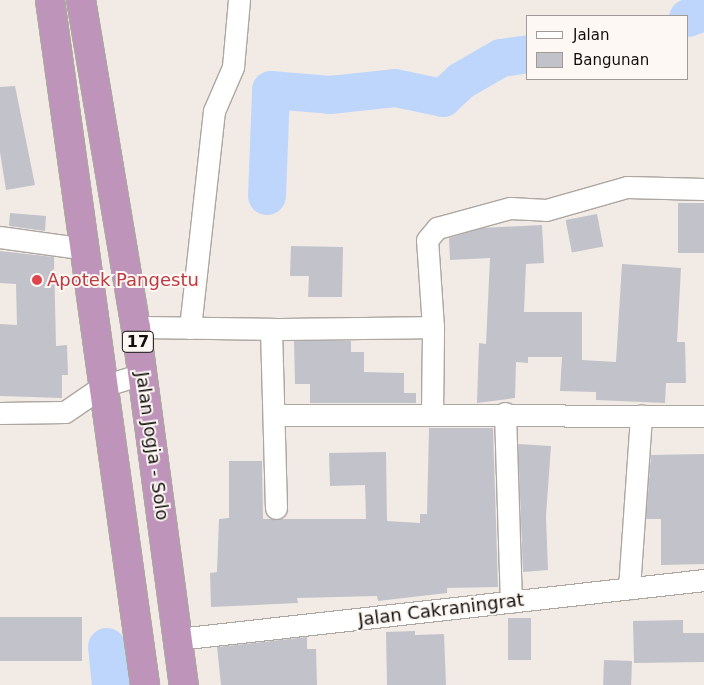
<!DOCTYPE html>
<style>
body{margin:0}
#map{position:relative;width:704px;height:685px;overflow:hidden;background:#f2ebe5;font-family:"DejaVu Sans",sans-serif}
div>[style]{position:absolute}
.river>*{height:38px;margin:-19px;padding:0 19px;transform-origin:19px;border-radius:19px;background:#bfd6fc}
.building>*{inset:0;background:#c2c2ca;transform-origin:0 0}
.roads{filter:drop-shadow(1px 0 #ada6a1) drop-shadow(-1px 0 #ada6a1) drop-shadow(0 1px #ada6a1) drop-shadow(0 -1px #ada6a1)}
.minor>*{height:21px;margin:-10.5px;padding:0 10.5px;transform-origin:10.5px;border-radius:10.5px;background:#fff}
.trunk>*{height:28px;margin:-14px;padding:0 14px;transform-origin:14px;border-radius:14px;background:#be94bb}
.dots>*{width:14px;height:14px;translate:-50% -50%;box-sizing:border-box;border:2px solid #fef8f4;border-radius:50%}
span{translate:-50% -50%;white-space:nowrap;text-align:center;line-height:1.15;-webkit-text-stroke:4px #fef8f4;paint-order:stroke}
.shield-label span{padding:1px 4px;background:#fef8f4;border:1px solid;border-radius:4px;-webkit-text-stroke-width:0}
.shield-label{font-size:16px;color:#12100e;font-weight:700}
.health-label{font-size:18px;color:#be3a42}
.left{translate:0 -50%;text-align:left}
.street-label{font-size:18px;color:#12100e}
.legend{position:absolute;left:526px;top:15px;width:162px;height:65px;box-sizing:border-box;background:#fef8f4;border:1px solid #a09b98;margin:0;padding:6px 9px;list-style:none;font-size:15px;color:#12100e}
.legend li{display:flex;align-items:center;gap:10px;height:25px}
.legend b{width:25px;border:1px solid #a09b98}
</style>
<div id="map">
<div class="river">
<div style="left:688px;top:18px;width:17px;rotate:-21deg"></div>
<div style="left:267px;top:196px;width:106px;rotate:-87.8deg"></div>
<div style="left:271px;top:90px;width:59px;rotate:4.8deg"></div>
<div style="left:330px;top:95px;width:65px;rotate:-6.1deg"></div>
<div style="left:395px;top:88px;width:49px;rotate:11.8deg"></div>
<div style="left:443px;top:98px;width:25px;rotate:-43deg"></div>
<div style="left:461px;top:81px;width:46px;rotate:-29.9deg"></div>
<div style="left:501px;top:58px;width:27px;rotate:-8deg"></div>
<div style="left:107px;top:647px;width:38px;rotate:84deg"></div>
</div>
<div class="building">
<div style="clip-path:polygon(15px 86px,35px 185px,6px 190px,0 152px,0 87px)"></div>
<div style="left:678px;top:203px;width:26px;height:50px"></div>
<div style="clip-path:polygon(10px 213px,46px 216px,45px 231px,9px 226px)"></div>
<div style="left:597px;top:214px;width:33px;height:32px;rotate:79deg"></div>
<div style="clip-path:polygon(542px 225px,544px 263px,526px 264px,524px 312px,582px 312px,582px 360px,616px 362px,622px 264px,681px 268px,677px 342px,685px 342px,686px 383px,666px 383px,665px 403px,596px 400px,596px 392px,560px 391px,562px 357px,528px 357px,528px 363px,516px 362px,515px 398px,477px 403px,479px 343px,486px 344px,490px 258px,450px 260px,449px 238px,482px 228px)"></div>
<div style="clip-path:polygon(291px 246px,343px 247px,342px 297px,308px 297px,309px 276px,290px 276px)"></div>
<div style="clip-path:polygon(0 251px,54px 257px,56px 346px,67px 345px,68px 375px,62px 375px,62px 398px,0 396px,0 324px,17px 325px,16px 284px,0 283px)"></div>
<div style="clip-path:polygon(294px 341px,351px 341px,351px 352px,364px 352px,364px 372px,404px 373px,404px 393px,416px 393px,416px 403px,310px 403px,310px 384px,295px 384px)"></div>
<div style="clip-path:polygon(429px 428px,493px 428px,498px 587px,447px 588px,447px 593px,378px 601px,377px 596px,297px 598px,298px 603px,211px 607px,210px 573px,217px 572px,219px 519px,229px 518px,229px 461px,262px 461px,263px 519px,366px 519px,365px 485px,330px 486px,329px 453px,386px 452px,387px 521px,420px 523px,420px 514px,427px 514px)"></div>
<div style="clip-path:polygon(518px 444px,551px 446px,546px 516px,548px 570px,523px 572px)"></div>
<div style="clip-path:polygon(704px 454px,704px 564px,661px 565px,661px 519px,646px 519px,651px 455px)"></div>
<div style="left:0;top:617px;width:82px;height:44px"></div>
<div style="left:508px;top:618px;width:23px;height:42px"></div>
<div style="clip-path:polygon(683px 620px,683px 633px,704px 633px,704px 662px,634px 663px,633px 621px)"></div>
<div style="clip-path:polygon(415px 631px,415px 635px,444px 634px,446px 685px,387px 685px,386px 632px)"></div>
<div style="clip-path:polygon(307px 637px,307px 649px,316px 649px,317px 685px,221px 685px,217px 647px)"></div>
<div style="left:604px;top:660px;width:28px;height:25px;rotate:2deg"></div>
</div>
<div class="roads">
<div class="minor">
<div style="left:0;top:237px;width:87px;rotate:7.9deg"></div>
<div style="left:136px;top:327px;width:135px;rotate:0.8deg"></div>
<div style="left:271px;top:329px;width:179px;rotate:88.4deg"></div>
<div style="left:190px;top:328px;width:218px;rotate:-83.7deg"></div>
<div style="left:214px;top:111px;width:48px;rotate:-66.6deg"></div>
<div style="left:233px;top:67px;width:67px;rotate:-84.9deg"></div>
<div style="left:271px;top:329px;width:162px;rotate:-0.7deg"></div>
<div style="left:0;top:413px;width:65px;rotate:-0.9deg"></div>
<div style="left:65px;top:412px;width:46px;rotate:-34.4deg"></div>
<div style="left:103px;top:386px;width:41px;rotate:-17.1deg"></div>
<div style="left:505px;top:413px;width:189px;rotate:88.2deg"></div>
<div style="left:432px;top:414px;width:87px;rotate:-89.3deg"></div>
<div style="left:433px;top:327px;width:87px;rotate:-93.9deg"></div>
<div style="left:427px;top:240px;width:16px;rotate:-50deg"></div>
<div style="left:437px;top:228px;width:76px;rotate:-15.3deg"></div>
<div style="left:510px;top:208px;width:36px;rotate:3deg"></div>
<div style="left:546px;top:210px;width:84px;rotate:-15.9deg"></div>
<div style="left:627px;top:187px;width:77px;rotate:1.5deg"></div>
<div style="left:274px;top:415px;width:430px;rotate:0.1deg"></div>
<div style="left:629px;top:588px;width:173px;rotate:-86deg"></div>
<div style="left:178px;top:639px;width:529px;rotate:-6.4deg"></div>
</div>
<div class="trunk">
<div style="left:50px;top:0;width:692px;rotate:82.1deg"></div>
<div style="left:81px;top:0;width:332px;rotate:80.5deg"></div>
<div style="left:136px;top:327px;width:361px;rotate:82.4deg"></div>
</div>
</div>
<div class="dots">
<div style="left:37px;top:280px;background:#e0444e"></div>
</div>
<div class="shield-label">
<span style="left:138px;top:342px">17</span>
</div>
<div class="health-label">
<span class="left" style="left:47px;top:280px">Apotek Pangestu</span>
</div>
<div class="street-label">
<span style="left:152px;top:446px;rotate:82deg">Jalan Jogja - Solo</span>
<span style="left:441px;top:610px;rotate:-7deg">Jalan Cakraningrat</span>
</div>
<ul class="legend">
<li><b style="height:6px;background:#fff"></b>Jalan</li>
<li><b style="height:14px;background:#c2c2ca"></b>Bangunan</li>
</ul>
</div>
